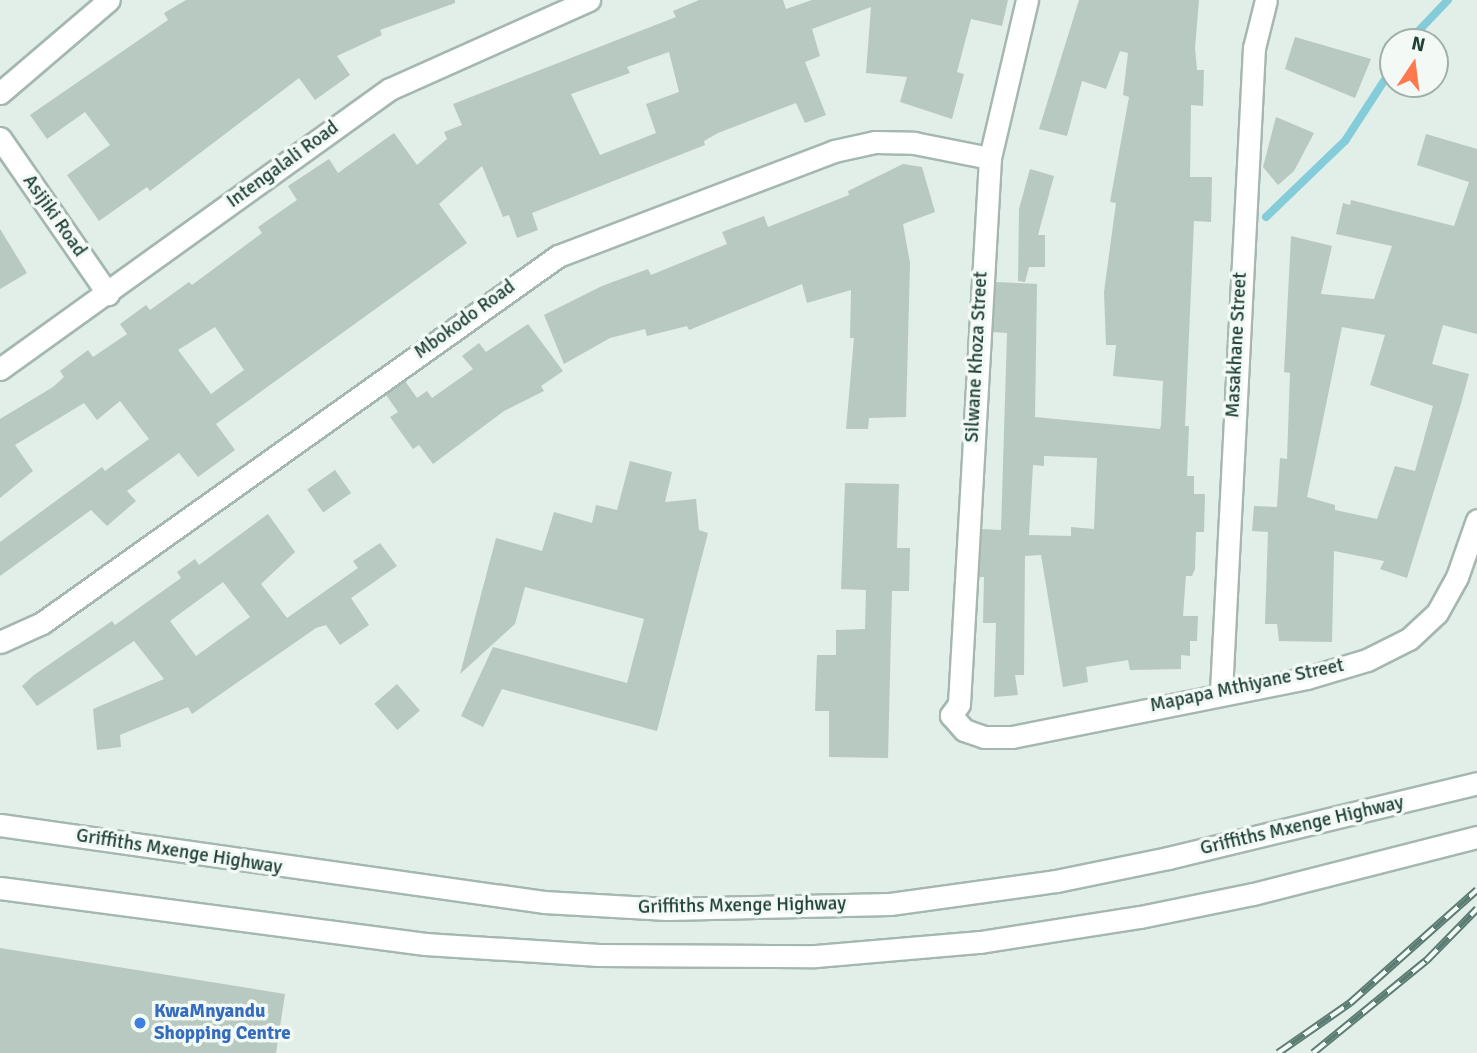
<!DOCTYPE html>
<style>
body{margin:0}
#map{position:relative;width:1477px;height:1053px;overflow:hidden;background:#e2eee8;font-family:Signika,sans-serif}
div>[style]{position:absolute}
.stream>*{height:8px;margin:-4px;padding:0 4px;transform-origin:4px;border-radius:4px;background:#84ccd9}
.building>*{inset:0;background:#b7c9c1;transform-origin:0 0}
.roads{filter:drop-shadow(2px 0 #a4b7b0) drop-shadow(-2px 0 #a4b7b0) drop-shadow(0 2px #a4b7b0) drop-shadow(0 -2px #a4b7b0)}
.street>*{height:21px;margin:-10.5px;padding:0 10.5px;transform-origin:10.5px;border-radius:10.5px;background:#fff}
.secondary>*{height:21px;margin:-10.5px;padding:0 10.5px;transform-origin:10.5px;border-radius:10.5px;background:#fff}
.rail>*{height:8px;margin-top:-4px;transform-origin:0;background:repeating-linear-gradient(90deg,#f3faf6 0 16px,#5a7c73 0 32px);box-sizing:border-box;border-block:2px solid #5a7c73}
.dots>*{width:19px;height:19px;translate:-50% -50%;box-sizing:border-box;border:4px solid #f3faf6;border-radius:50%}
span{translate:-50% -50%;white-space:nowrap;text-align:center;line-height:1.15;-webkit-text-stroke:7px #f3faf6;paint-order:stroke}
.street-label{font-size:19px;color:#204138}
.shop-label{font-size:19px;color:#366cbe;font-weight:700}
.left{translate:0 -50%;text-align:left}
.north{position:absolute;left:1379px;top:28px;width:70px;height:70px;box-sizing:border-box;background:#f3faf6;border:2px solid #9fb0aa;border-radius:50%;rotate:13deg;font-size:19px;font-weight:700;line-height:28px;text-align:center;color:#204138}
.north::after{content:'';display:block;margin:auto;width:24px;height:32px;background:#ff794f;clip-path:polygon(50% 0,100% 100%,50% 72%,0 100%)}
</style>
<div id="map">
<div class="stream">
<div style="left:1408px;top:42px;width:58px;rotate:-46.4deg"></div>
<div style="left:1266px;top:217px;width:110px;rotate:-43.9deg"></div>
<div style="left:1345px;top:141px;width:88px;rotate:-57deg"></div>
</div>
<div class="building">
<div style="clip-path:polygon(186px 0,455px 0,455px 3px,380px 30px,382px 35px,337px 56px,350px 75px,315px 100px,299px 78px,150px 191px,147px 187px,99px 221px,67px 175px,110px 145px,85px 112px,47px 139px,30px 115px,168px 20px,164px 13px)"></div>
<div style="clip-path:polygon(evenodd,699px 0,783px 0,786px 9px,812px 0,1008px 0,1002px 26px,971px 19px,957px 72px,964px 74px,952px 119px,900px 102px,907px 77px,866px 73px,871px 7px,812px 29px,820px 56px,805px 62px,826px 115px,805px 123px,796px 103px,718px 133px,704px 141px,705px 145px,532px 213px,538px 230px,517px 238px,509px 215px,503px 217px,482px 166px,439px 204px,467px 243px,216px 424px,235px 450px,198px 477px,179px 453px,127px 491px,136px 501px,107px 526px,91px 510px,0 576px,0 542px,102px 467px,105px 471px,149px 439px,120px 401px,97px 420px,84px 403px,15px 445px,33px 471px,0 498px,0 419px,53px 387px,64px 377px,60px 371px,88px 350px,93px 357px,127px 334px,120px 324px,146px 305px,150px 310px,189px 282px,192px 285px,262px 233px,258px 227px,297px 200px,288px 186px,329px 159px,338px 173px,394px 133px,417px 165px,447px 139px,444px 132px,462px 125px,453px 104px,676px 17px,673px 11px,699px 0,669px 52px,679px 92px,646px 104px,656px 133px,600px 155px,571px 94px,630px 73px,627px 67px,669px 52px,699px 0,215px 327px,244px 370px,211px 394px,178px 350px,215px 327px)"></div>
<div style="clip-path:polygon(evenodd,1079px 0,1199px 0,1195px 48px,1197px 70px,1204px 70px,1203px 106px,1191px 105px,1190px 177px,1212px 177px,1211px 222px,1194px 221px,1185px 426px,1189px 426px,1187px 476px,1194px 476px,1194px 494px,1205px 494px,1204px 532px,1196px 532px,1195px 569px,1192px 576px,1186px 576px,1183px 616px,1198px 616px,1197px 641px,1190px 641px,1190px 656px,1181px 655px,1181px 669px,1130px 670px,1128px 660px,1086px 667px,1088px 682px,1063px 687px,1041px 555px,1025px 556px,1024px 675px,1015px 675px,1018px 695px,994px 697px,996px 623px,983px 623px,984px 577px,979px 577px,982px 529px,1001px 530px,1007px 333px,993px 332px,996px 282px,1037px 284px,1035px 417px,1160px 429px,1161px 425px,1163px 381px,1113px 376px,1116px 345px,1106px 345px,1104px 292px,1116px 203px,1110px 202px,1129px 97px,1123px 95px,1128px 53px,1120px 51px,1106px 89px,1082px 81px,1067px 136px,1039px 129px,1079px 0,1044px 456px,1097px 458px,1094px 529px,1071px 527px,1071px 536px,1029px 535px,1033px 465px,1044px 466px,1044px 456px)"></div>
<div style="clip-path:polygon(1295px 37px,1371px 59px,1355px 98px,1285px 69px)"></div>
<div style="clip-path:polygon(1276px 117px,1314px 133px,1294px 171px,1278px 185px,1263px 167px)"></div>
<div style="clip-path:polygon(evenodd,1426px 134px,1477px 149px,1477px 334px,1443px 325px,1432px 364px,1469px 374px,1460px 407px,1407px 578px,1380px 569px,1384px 561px,1334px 551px,1332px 642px,1279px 641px,1277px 624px,1265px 624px,1268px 532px,1252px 531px,1254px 506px,1277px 507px,1280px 458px,1287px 459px,1290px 373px,1284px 372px,1291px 236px,1332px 246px,1321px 294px,1374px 299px,1392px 246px,1336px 234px,1343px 203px,1350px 205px,1351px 200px,1454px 226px,1469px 182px,1417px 165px,1426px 134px,1342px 327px,1385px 335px,1370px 385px,1433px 406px,1415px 471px,1395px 466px,1377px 519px,1335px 510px,1335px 505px,1307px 497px,1342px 327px)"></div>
<div style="clip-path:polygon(903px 164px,922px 167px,935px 212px,903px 224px,910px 263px,906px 417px,869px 418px,868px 429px,846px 429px,854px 338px,850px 338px,851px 290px,807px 303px,802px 284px,689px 330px,687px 326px,647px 336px,645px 329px,610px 338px,564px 364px,544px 315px,602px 286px,648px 269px,651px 275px,727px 244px,722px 232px,764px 216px,768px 227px,849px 195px,848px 191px)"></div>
<div style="clip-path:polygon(1030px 169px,1054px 176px,1038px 235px,1045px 235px,1045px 267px,1029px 267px,1025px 282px,1018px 281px,1019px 209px)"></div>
<div style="clip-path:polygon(0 229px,27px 273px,0 289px)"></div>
<div style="clip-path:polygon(528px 324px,563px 371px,541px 386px,544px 391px,504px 411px,433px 464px,419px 445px,413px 449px,390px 417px,398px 412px,386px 395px,405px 381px,417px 398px,427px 391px,432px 398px,473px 369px,462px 356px,479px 343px,486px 352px)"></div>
<div style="clip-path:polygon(630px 461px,672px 472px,665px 502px,696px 499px,699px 530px,708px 533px,657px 731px,502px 689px,483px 727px,461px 716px,493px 647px,627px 683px,644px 619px,525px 587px,515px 624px,460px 674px,496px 538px,542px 551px,554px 512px,592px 523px,596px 505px,617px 510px)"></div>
<div style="left:335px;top:470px;width:28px;height:34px;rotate:55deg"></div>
<div style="clip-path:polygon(845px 483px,899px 484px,897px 548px,910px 548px,909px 591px,892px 591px,888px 758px,829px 757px,829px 711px,815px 711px,817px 655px,836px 655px,836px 630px,865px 629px,866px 590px,841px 589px)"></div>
<div style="clip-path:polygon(evenodd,268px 514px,295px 552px,261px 584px,287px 618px,358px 568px,353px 561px,380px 543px,397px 566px,351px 598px,369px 625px,340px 645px,326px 625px,316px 628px,192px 714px,188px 707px,120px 735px,121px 747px,97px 750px,93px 709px,164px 679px,134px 641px,37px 706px,22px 686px,34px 675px,112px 621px,115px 625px,181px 578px,177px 572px,195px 559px,199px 565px,268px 514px,223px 582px,250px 617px,196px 656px,170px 621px,223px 582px)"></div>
<div style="left:397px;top:684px;width:35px;height:30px;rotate:49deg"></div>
<div style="clip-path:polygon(0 948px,285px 994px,276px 1053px,0 1053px)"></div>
</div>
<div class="roads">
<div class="street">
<div style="left:1027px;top:0;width:162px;rotate:103.2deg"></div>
<div style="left:990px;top:158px;width:547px;rotate:93.25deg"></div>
<div style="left:959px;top:704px;width:14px;rotate:126deg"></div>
<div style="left:951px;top:715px;width:20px;rotate:49deg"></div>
<div style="left:964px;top:730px;width:21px;rotate:19deg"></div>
<div style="left:984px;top:737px;width:28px"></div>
<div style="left:1012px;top:737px;width:301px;rotate:-11.3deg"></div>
<div style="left:1307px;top:678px;width:63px;rotate:-16.7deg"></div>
<div style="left:1367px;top:660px;width:47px;rotate:-26.6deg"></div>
<div style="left:1409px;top:639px;width:38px;rotate:-43deg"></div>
<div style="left:1437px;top:613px;width:41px;rotate:-60.9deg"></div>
<div style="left:1457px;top:577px;width:60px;rotate:-70.7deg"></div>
<div style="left:0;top:93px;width:143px;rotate:-40.5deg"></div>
<div style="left:0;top:138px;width:190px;rotate:55.3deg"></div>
<div style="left:0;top:369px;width:480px;rotate:-35.7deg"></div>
<div style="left:390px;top:89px;width:218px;rotate:-24.1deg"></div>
<div style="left:0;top:642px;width:46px;rotate:-24.3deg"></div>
<div style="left:42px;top:623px;width:633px;rotate:-35.42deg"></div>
<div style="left:558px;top:256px;width:295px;rotate:-20.8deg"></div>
<div style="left:834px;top:151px;width:42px;rotate:-12.4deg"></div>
<div style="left:875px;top:142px;width:39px;rotate:1deg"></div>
<div style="left:914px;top:143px;width:77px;rotate:11.2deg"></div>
<div style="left:1221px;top:692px;width:645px;rotate:-87.07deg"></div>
<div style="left:1254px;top:48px;width:49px;rotate:-76deg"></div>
</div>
<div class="secondary">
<div style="left:0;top:825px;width:549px;rotate:8.06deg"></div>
<div style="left:544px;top:902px;width:123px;rotate:3.3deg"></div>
<div style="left:667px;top:909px;width:223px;rotate:-1.3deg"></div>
<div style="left:890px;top:904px;width:168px;rotate:-7.9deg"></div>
<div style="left:1056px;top:881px;width:114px;rotate:-11.6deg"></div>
<div style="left:1168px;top:858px;width:318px;rotate:-13.6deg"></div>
<div style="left:0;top:888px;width:429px;rotate:7.5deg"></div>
<div style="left:425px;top:944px;width:174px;rotate:3.6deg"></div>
<div style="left:599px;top:955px;width:217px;rotate:0.3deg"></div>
<div style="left:816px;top:956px;width:165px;rotate:-4.9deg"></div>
<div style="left:980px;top:942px;width:162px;rotate:-8.9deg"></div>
<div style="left:1140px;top:917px;width:115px;rotate:-11.5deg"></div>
<div style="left:1253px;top:894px;width:231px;rotate:-14.3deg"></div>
</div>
</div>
<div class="rail">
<div style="left:1278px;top:1053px;width:88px;rotate:-34.8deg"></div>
<div style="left:1350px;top:1003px;width:170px;rotate:-41.7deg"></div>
<div style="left:1313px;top:1053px;width:146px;rotate:-39.2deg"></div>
<div style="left:1426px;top:961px;width:73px;rotate:-45.6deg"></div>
</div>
<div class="dots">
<div style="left:140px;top:1023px;background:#3f7fe0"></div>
</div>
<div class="street-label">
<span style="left:283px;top:165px;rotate:-36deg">Intengalali Road</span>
<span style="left:54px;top:216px;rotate:55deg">Asijiki Road</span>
<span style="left:465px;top:320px;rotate:-36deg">Mbokodo Road</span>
<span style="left:1237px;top:345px;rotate:-87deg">Masakhane Street</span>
<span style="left:977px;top:357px;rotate:-87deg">Silwane Khoza Street</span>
<span style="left:1247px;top:686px;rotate:-12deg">Mapapa Mthiyane Street</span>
<span style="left:1302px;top:826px;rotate:-13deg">Griffiths Mxenge Highway</span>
<span style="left:179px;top:852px;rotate:9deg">Griffiths Mxenge Highway</span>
<span style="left:742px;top:906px;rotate:-1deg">Griffiths Mxenge Highway</span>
</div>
<div class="shop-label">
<span class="left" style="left:154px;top:1023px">KwaMnyandu<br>Shopping Centre</span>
</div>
<div class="north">N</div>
</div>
